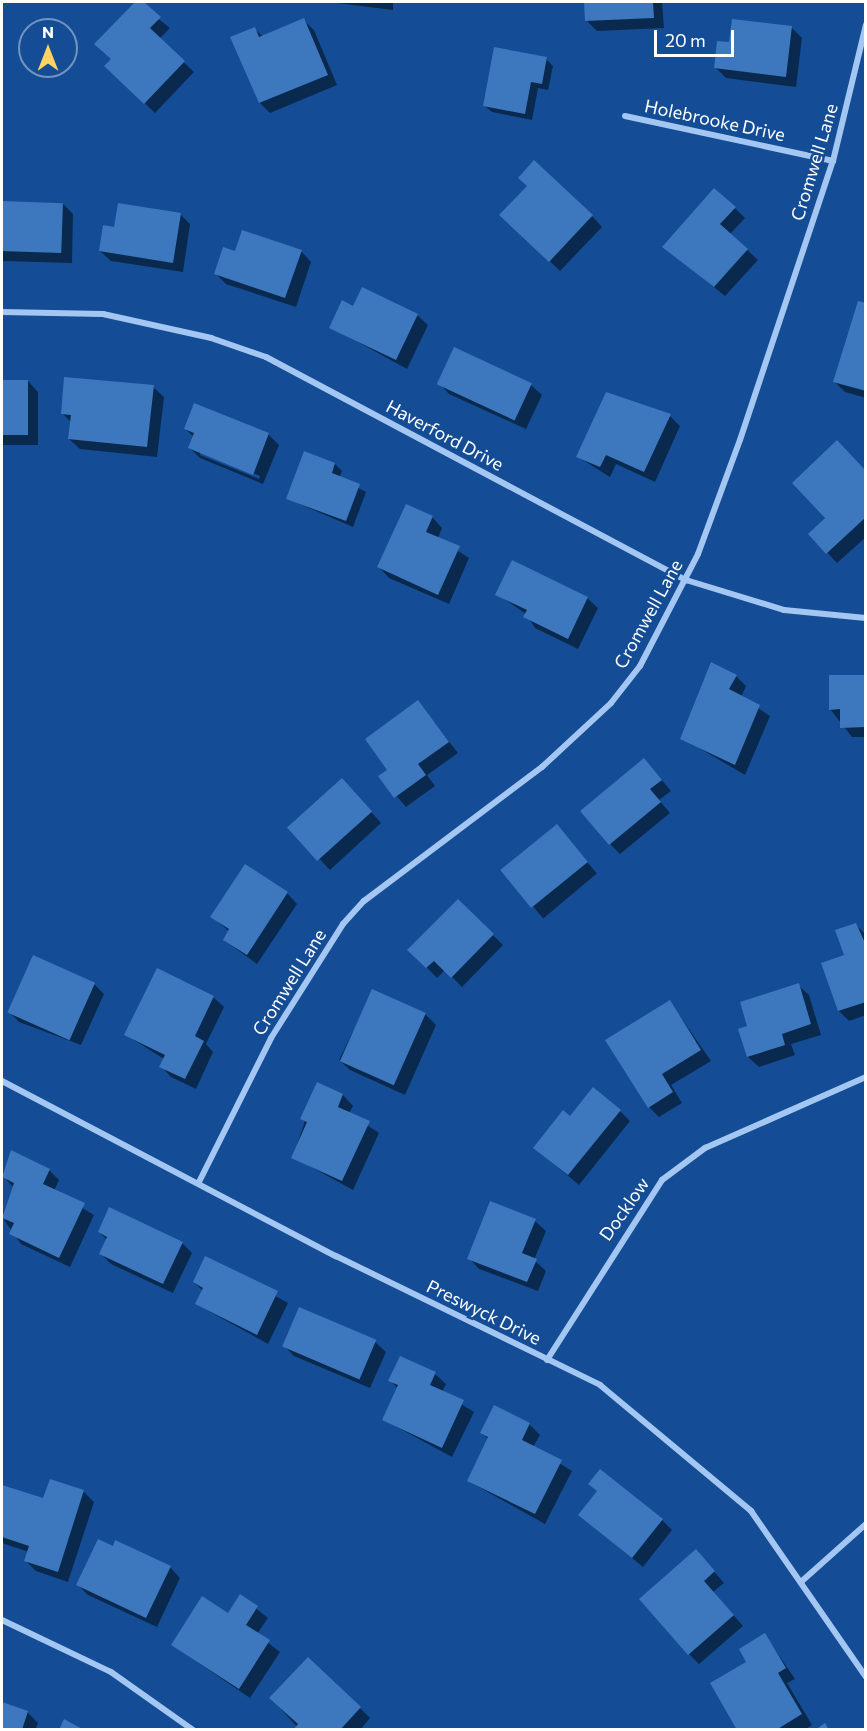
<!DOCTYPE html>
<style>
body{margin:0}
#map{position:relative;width:867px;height:1731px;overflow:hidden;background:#144d95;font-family:Commissioner,sans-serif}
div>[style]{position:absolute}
.shadow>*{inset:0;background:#0007;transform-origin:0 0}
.building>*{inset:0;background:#3d77bd;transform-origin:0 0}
.street>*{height:6px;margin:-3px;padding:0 3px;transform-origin:3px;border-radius:3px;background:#a3c7f2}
span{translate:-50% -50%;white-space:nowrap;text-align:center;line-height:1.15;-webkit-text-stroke:5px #144d95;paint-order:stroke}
.street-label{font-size:18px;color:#fff}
.frame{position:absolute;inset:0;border:3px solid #fff;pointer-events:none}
.north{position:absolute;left:18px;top:18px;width:60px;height:60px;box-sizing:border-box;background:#144d95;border:2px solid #7294bf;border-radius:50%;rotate:0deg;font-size:16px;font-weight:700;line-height:24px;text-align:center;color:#fff}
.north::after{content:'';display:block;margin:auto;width:21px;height:27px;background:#ffd264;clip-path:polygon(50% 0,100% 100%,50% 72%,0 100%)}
.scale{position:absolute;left:654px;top:30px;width:80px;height:27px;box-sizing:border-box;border:3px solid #fff;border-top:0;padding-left:8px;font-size:18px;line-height:21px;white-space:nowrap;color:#fff;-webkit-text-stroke:4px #144d95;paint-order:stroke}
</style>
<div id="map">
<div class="shadow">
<div style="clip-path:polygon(137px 2px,170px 28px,159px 39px,194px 72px,155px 113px,116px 76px,112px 59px,97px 44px)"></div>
<div style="clip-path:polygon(329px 2px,393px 2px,393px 10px)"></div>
<div style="clip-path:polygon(586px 2px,662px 2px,664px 28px,597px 31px,587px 21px)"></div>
<div style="clip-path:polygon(303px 20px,314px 30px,337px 85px,270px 113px,260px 103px,255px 29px,263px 37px)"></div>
<div style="clip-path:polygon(792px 28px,802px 38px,796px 87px,726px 78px,715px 67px,730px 44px)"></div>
<div style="clip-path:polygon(546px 59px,553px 66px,548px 90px,538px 88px,532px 120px,492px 112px,485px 106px)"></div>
<div style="clip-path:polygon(2px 202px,63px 204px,73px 214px,72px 263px,2px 261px)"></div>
<div style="clip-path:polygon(735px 208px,745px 218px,730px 234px,758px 260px,725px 296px,664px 247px)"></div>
<div style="clip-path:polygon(180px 214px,190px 224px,183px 272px,111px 261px,100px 251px,116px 229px)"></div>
<div style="clip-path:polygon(592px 216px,602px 227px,560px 271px,512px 225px)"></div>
<div style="clip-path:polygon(301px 251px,311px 262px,296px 307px,226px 284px,215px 273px,235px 253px)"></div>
<div style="clip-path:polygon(866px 305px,866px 398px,845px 392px,835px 382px)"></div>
<div style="clip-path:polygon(354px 308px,417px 315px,428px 325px,407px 369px,331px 327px)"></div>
<div style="clip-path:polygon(2px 381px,28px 381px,38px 392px,38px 445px,2px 445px)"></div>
<div style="clip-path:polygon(439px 383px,531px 385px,542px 395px,526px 429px,449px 394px)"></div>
<div style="clip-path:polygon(153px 387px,164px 397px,157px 457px,80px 449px,69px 439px,71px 422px,62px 413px)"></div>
<div style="clip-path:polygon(evenodd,195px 405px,269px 435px,279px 445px,263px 484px,200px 458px,190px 448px,194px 437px,185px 429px,195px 405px,200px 452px,260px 476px,259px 479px,200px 455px,200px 452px)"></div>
<div style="clip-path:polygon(670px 416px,680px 426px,655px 482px,616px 464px,610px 477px,578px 457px)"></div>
<div style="clip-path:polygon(335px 464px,342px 471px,339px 478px,366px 492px,353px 527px,288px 499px)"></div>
<div style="clip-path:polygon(866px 472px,866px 537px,837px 563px,810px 534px)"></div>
<div style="clip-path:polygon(432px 517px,442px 528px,438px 538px,469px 558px,449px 604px,389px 578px,379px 567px)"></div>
<div style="clip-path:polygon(497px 594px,587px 598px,598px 608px,578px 649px,535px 628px,526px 614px)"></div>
<div style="clip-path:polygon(711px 664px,736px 676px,746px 686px,741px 697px,770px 716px,745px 775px,682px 738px)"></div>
<div style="clip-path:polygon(866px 677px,866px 737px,852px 737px,830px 709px)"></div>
<div style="clip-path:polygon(418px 702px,458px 753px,427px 775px,435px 786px,406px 807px,380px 777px,389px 770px)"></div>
<div style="clip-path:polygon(654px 771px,671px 791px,659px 800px,670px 813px,620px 854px,610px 844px)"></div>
<div style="clip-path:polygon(352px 790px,381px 823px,330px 870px,290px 828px)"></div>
<div style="left:557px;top:826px;width:62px;height:70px;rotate:50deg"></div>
<div style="clip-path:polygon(287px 893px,297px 904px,257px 964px,224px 940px,230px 932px,212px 917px)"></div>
<div style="clip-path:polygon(458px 901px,503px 945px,462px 987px,445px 970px,437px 978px,410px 950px)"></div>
<div style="clip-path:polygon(856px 925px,866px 935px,866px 1015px,849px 1021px,839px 1011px)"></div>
<div style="clip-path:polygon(94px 984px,104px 994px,81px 1045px,19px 1022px,9px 1012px)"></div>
<div style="clip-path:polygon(798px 985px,809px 995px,821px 1035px,791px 1044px,795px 1055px,759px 1067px,748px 1057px,749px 1027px)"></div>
<div style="clip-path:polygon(373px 991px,425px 1014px,436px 1025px,405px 1095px,350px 1070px,339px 1060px)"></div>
<div style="clip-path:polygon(213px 997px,224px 1007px,206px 1044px,213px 1052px,196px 1089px,171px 1077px,161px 1066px,164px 1059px,126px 1035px)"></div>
<div style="clip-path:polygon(670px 1002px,711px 1061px,671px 1085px,682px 1103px,659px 1117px,649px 1107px)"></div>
<div style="clip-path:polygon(317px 1084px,343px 1095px,353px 1106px,349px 1113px,379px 1133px,353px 1190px,293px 1157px)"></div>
<div style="clip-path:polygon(620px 1111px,630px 1121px,579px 1185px,535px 1148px,570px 1118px)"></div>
<div style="clip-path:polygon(12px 1152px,49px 1170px,59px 1180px,54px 1191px,94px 1215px,70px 1267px,21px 1244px,2px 1217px,13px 1187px,2px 1175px)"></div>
<div style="clip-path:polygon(491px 1203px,535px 1221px,546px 1231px,534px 1260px,546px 1271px,538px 1291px,479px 1269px,469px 1258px)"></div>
<div style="clip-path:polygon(99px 1232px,182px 1243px,192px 1253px,173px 1293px,111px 1264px,101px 1254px,107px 1240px)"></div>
<div style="clip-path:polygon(206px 1258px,288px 1303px,268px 1344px,196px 1304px,203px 1291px,194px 1282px)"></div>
<div style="clip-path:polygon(375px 1342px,386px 1352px,370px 1388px,294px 1356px,284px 1346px)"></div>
<div style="clip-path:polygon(401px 1358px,435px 1374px,446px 1384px,442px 1392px,474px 1412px,452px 1457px,384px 1420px,398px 1389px,390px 1380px)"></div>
<div style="clip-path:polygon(495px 1407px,529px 1424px,540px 1435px,533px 1447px,572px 1471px,545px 1524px,468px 1481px,489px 1440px,482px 1433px)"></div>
<div style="clip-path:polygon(2px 1486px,44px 1500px,83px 1491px,94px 1502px,68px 1582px,36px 1571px,26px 1561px,29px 1552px,2px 1543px)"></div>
<div style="clip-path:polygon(598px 1492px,662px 1520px,672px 1530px,643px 1567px,580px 1515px)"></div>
<div style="clip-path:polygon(706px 1562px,724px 1583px,713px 1592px,743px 1626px,699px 1664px,689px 1654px)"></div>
<div style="clip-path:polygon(170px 1567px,180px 1578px,157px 1627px,88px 1595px,78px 1585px)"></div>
<div style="clip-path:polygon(240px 1596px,268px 1618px,257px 1634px,280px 1652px,250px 1698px,172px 1645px,228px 1615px)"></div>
<div style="clip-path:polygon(765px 1635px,795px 1679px,787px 1683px,812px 1725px,804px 1730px,739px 1730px,748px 1662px)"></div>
<div style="clip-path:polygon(271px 1698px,360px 1708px,370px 1718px,360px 1730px,300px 1730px)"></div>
<div style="clip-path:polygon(2px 1704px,27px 1712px,38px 1723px,35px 1730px,2px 1730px)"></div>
</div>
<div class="building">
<div style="clip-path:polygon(135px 2px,144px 2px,161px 17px,150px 28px,185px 61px,144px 104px,104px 66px,111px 59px,94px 44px)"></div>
<div style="clip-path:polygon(584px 2px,653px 2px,654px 18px,585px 21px)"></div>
<div style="clip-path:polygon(304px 18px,328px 75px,259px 103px,230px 37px,255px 27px,259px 37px)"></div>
<div style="clip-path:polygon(732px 19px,792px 26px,786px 77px,714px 68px,717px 41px,729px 42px)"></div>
<div style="clip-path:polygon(494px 47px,547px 57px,542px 84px,531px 82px,525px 114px,483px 106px)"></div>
<div style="clip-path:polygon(534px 160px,593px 215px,549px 262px,499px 215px,527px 186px,518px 178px)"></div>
<div style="clip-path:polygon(714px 188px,736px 207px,720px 224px,748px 249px,714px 287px,662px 247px)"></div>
<div style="left:2px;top:201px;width:61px;height:50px;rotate:2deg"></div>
<div style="clip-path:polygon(118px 203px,181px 213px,173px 263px,99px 251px,103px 225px,114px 227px)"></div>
<div style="clip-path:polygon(242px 230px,302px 250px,285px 298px,214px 274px,223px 247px,235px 251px)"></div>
<div style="clip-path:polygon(362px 287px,418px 314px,396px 360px,329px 328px,342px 300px,353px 306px)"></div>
<div style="clip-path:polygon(858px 301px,866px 303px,866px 391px,833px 382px)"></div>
<div style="left:454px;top:347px;width:86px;height:41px;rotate:25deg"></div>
<div style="clip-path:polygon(64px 377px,154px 385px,147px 447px,68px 439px,71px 415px,61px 414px)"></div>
<div style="left:2px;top:380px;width:26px;height:55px"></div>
<div style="clip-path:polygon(606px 392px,671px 414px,644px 472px,606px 455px,600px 467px,576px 457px)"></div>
<div style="clip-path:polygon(194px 403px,269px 433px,253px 475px,188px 448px,194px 433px,184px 429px)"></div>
<div style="clip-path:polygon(837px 440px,866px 471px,866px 517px,826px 554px,808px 534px,825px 518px,792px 483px)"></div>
<div style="clip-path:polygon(304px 451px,335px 463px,332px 473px,360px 484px,346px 521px,286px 499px)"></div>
<div style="clip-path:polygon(406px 504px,433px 516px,426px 532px,460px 546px,438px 595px,377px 567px)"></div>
<div style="clip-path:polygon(512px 560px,588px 597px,568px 639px,523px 617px,527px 610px,495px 595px)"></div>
<div style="clip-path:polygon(711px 662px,737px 675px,729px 689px,760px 705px,735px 765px,680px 739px)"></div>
<div style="clip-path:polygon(829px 675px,866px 675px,866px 727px,840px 728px,840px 709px,829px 710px)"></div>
<div style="clip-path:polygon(418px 700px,449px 742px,418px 764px,426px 775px,394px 798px,378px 776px,387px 770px,365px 739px)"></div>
<div style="clip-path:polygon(644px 758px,662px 780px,650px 789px,661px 802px,609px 845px,580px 811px)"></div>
<div style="left:342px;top:778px;width:45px;height:74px;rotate:48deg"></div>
<div style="left:557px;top:824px;width:49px;height:73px;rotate:51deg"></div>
<div style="clip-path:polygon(245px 864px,288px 892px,247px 955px,223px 940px,229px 929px,210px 917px)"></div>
<div style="clip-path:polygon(458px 899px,494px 934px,451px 978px,434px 961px,426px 968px,407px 950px)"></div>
<div style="clip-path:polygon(856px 923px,866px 945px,866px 1002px,838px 1011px,821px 963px,844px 955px,835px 930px)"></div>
<div style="left:33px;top:955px;width:68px;height:63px;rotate:24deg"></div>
<div style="clip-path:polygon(157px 968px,214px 996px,195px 1036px,204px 1041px,185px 1079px,159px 1067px,165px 1055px,124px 1035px)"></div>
<div style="clip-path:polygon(799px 983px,811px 1024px,782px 1034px,785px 1045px,747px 1057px,738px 1029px,747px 1026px,740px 1002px)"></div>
<div style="left:372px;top:989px;width:59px;height:79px;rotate:24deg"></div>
<div style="clip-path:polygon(670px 1000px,701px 1050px,662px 1074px,673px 1092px,648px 1108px,605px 1040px)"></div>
<div style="clip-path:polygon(317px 1082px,343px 1094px,338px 1107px,370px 1121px,342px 1181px,291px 1158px,307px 1122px,300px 1119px)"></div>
<div style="clip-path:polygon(593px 1087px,621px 1110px,568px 1175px,533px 1148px,563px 1110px,570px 1116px)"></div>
<div style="clip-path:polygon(11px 1150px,50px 1169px,43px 1184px,85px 1203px,59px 1258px,9px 1234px,14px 1223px,2px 1218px,14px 1183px,2px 1177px)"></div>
<div style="clip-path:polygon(490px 1201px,536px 1219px,522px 1253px,537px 1259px,527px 1282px,467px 1259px)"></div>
<div style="clip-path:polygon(109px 1207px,183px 1242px,163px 1284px,99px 1254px,107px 1237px,98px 1232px)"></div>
<div style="clip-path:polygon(205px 1256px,278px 1291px,257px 1335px,195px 1304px,203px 1288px,193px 1282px)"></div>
<div style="left:299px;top:1307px;width:84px;height:43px;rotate:23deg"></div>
<div style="clip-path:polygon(400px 1356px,436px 1372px,430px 1385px,464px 1400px,442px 1448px,382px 1420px,398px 1385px,388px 1381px)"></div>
<div style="clip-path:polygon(494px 1405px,530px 1423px,522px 1440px,562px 1460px,535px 1514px,467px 1481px,488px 1437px,480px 1433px)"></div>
<div style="clip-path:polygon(600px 1469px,663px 1519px,632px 1558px,578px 1515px,597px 1491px,588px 1484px)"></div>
<div style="clip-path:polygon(50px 1479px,84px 1490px,58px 1572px,24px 1561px,29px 1546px,2px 1537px,2px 1485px,43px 1498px)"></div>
<div style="clip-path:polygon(98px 1539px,113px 1546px,115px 1540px,171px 1566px,146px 1618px,76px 1585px)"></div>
<div style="clip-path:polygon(696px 1549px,715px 1571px,704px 1581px,734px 1615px,688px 1655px,639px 1599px)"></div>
<div style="clip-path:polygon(240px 1594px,258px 1606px,246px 1625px,270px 1640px,239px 1689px,171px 1645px,202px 1596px,228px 1613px)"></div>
<div style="clip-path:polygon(765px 1633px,786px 1668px,778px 1673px,802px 1714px,776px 1730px,737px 1730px,710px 1683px,746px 1662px,739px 1649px)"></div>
<div style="clip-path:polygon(308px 1657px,361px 1707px,340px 1730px,293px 1730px,298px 1724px,269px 1698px)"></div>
<div style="clip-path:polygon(2px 1702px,28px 1711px,22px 1730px,2px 1730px)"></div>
<div style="clip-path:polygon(64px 1719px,84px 1730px,59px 1730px)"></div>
<div style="clip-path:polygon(825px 1723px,829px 1730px,815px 1730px)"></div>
</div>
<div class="street">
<div style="left:625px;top:116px;width:213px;rotate:12.2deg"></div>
<div style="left:2px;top:312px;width:101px;rotate:1.1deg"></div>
<div style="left:103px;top:314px;width:111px;rotate:12.5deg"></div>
<div style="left:211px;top:338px;width:58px;rotate:19.1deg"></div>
<div style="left:266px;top:357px;width:476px;rotate:28deg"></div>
<div style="left:686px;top:580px;width:102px;rotate:17deg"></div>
<div style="left:784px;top:610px;width:82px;rotate:5.6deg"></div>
<div style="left:2px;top:1081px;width:377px;rotate:27.7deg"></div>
<div style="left:336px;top:1256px;width:294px;rotate:26deg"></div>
<div style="left:600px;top:1385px;width:197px;rotate:39.8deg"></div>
<div style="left:751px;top:1511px;width:202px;rotate:55.3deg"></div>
<div style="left:199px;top:1182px;width:161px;rotate:-63.4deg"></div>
<div style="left:271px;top:1038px;width:135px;rotate:-57.7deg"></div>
<div style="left:343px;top:924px;width:31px;rotate:-48deg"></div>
<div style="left:364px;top:901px;width:223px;rotate:-37deg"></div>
<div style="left:542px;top:767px;width:94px;rotate:-42.8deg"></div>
<div style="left:611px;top:703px;width:47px;rotate:-51.9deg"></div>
<div style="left:640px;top:666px;width:126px;rotate:-62.6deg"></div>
<div style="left:698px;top:554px;width:121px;rotate:-69.8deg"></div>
<div style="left:740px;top:440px;width:294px;rotate:-71.6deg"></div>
<div style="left:833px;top:161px;width:140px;rotate:-76.4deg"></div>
<div style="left:547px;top:1360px;width:214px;rotate:-57.4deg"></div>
<div style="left:662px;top:1180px;width:54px;rotate:-36.7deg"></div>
<div style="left:705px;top:1148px;width:176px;rotate:-23.8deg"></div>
<div style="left:802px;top:1581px;width:86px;rotate:-41.7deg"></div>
<div style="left:2px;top:1620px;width:121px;rotate:25.5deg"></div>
<div style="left:111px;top:1672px;width:100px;rotate:35.3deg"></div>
</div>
<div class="street-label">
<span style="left:715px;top:120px;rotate:12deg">Holebrooke Drive</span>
<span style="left:814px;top:162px;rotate:-73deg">Cromwell Lane</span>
<span style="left:445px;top:435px;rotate:28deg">Haverford Drive</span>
<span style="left:648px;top:614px;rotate:-61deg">Cromwell Lane</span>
<span style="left:289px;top:982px;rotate:-58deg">Cromwell Lane</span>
<span style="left:624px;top:1209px;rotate:-55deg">Docklow</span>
<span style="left:484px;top:1312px;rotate:26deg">Preswyck Drive</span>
</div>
<div class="frame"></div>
<div class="north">N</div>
<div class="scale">20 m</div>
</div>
